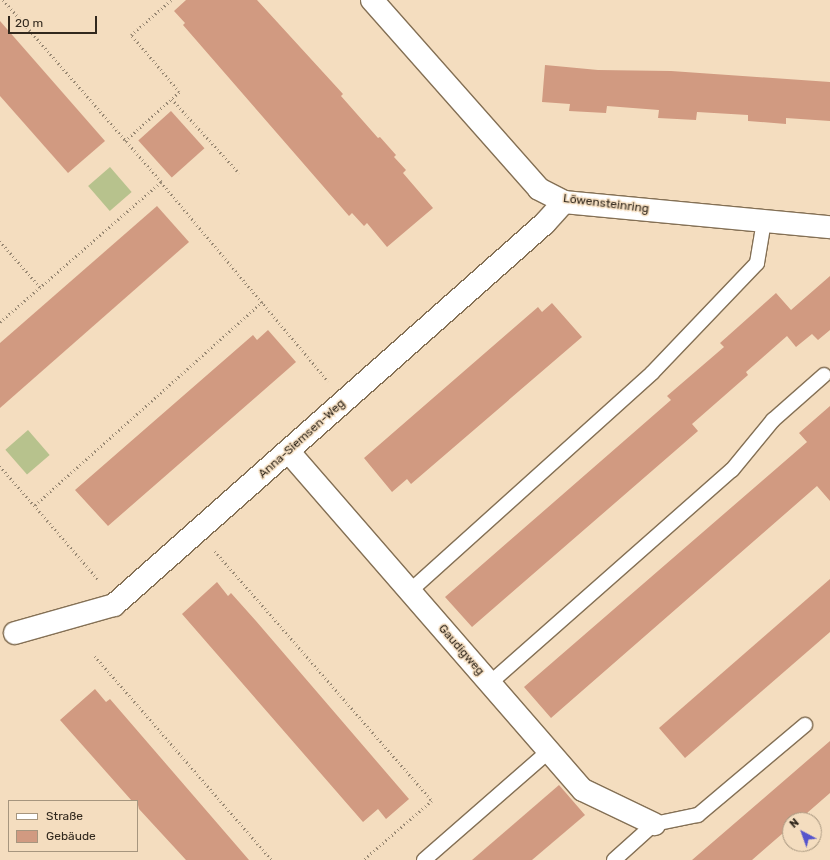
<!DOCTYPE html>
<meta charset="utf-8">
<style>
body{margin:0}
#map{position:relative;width:830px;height:860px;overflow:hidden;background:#f4ddbf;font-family:Rubik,sans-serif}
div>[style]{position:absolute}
.green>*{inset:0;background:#b7c28d;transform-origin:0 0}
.building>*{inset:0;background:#d19a81;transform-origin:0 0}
.path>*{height:2.5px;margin-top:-1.25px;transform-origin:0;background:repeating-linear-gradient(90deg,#978772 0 1px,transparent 0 4px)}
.roads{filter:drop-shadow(1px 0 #847055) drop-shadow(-1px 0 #847055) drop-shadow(0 1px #847055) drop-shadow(0 -1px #847055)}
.lane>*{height:14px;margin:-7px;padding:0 7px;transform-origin:7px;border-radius:7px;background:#fff}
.street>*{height:22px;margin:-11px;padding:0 11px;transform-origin:11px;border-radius:11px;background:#fff}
span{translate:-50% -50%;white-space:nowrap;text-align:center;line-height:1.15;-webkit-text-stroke:3px #f4ddbf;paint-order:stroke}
.street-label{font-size:12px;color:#31281d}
.legend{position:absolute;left:8px;top:800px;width:130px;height:52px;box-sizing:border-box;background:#f4ddbf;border:1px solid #a6957e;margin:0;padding:5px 7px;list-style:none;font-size:12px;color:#31281d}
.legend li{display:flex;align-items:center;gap:8px;height:20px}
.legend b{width:20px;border:1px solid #a6957e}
.north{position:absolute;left:782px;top:812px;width:40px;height:40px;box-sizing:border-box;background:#f4ddbf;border:1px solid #a6957e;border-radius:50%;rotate:319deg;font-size:11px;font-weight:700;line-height:16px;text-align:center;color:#31281d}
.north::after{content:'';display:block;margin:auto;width:14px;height:18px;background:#5654cc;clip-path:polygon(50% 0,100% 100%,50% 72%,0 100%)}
.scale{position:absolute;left:8px;top:16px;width:89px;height:18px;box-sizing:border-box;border:2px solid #31281d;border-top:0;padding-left:5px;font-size:12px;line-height:14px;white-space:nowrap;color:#31281d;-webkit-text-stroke:3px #f4ddbf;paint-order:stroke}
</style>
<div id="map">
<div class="green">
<div style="left:110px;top:167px;width:33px;height:29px;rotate:49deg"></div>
<div style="left:28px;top:430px;width:33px;height:30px;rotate:49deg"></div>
</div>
<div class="building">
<div style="clip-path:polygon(186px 0,257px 0,343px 94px,341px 96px,378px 138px,380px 137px,396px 155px,394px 157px,406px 170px,403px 173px,433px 208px,387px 247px,367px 223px,364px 226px,352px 213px,349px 216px,183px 25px,185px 23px,174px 11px)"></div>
<div style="clip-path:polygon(0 21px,105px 141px,68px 173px,0 96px)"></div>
<div style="clip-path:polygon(545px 65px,598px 70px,671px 71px,830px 82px,830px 121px,786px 118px,786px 124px,748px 121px,748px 115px,697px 112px,696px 120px,658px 118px,659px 110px,607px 106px,606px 113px,569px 111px,570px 104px,542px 102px)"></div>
<div style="left:171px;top:111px;width:50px;height:44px;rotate:48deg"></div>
<div style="clip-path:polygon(157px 206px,189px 242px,0 408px,0 343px)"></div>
<div style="clip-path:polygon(830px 276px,830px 330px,818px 340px,812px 334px,796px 347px,787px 336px,746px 372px,748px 375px,692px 424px,698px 431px,472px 627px,445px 597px,671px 400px,667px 396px,724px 347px,720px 343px,776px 293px,791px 310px)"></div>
<div style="clip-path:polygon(552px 303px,582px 337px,411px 484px,407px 479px,392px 492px,364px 458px,538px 307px,542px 312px)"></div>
<div style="clip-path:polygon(268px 330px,296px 362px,108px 526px,75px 490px,253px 335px,257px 340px)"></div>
<div style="clip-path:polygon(830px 406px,830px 501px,817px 486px,551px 718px,524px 687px,807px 442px,799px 433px)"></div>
<div style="clip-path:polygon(830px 579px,830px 632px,685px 758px,659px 728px)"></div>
<div style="clip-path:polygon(217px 582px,228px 596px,231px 593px,256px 621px,409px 799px,386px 819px,378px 809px,363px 822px,182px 614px)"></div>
<div style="clip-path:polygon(95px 689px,106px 702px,110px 699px,249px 860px,186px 860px,139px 809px,137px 801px,132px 801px,60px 720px)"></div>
<div style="clip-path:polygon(830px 741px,830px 793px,799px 820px,790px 820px,790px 827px,752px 860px,692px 860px)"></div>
<div style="clip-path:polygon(559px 785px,585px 815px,532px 860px,472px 860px)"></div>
</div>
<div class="path">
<div style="left:172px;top:99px;width:100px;rotate:47.8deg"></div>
<div style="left:125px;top:141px;width:73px;rotate:-42.2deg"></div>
<div style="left:179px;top:92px;width:75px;rotate:-130.1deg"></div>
<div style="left:131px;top:35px;width:53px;rotate:-41.2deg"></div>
<div style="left:161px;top:182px;width:260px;rotate:50deg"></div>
<div style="left:0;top:241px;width:61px;rotate:49deg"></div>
<div style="left:0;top:322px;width:213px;rotate:-41deg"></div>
<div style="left:161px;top:182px;width:241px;rotate:-131deg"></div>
<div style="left:0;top:466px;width:150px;rotate:49.1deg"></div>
<div style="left:35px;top:505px;width:305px;rotate:-41.8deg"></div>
<div style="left:215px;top:551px;width:331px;rotate:49deg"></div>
<div style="left:432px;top:801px;width:90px;rotate:139.1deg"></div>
<div style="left:95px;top:656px;width:270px;rotate:49.1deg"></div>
</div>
<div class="roads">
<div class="lane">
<div style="left:410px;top:591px;width:326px;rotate:-42deg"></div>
<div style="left:652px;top:373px;width:152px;rotate:-46.3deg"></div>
<div style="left:757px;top:263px;width:43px;rotate:-80.5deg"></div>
<div style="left:490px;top:683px;width:322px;rotate:-41.4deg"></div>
<div style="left:732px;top:470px;width:65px;rotate:-50.6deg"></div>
<div style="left:773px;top:420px;width:68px;rotate:-41.4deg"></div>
<div style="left:424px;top:860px;width:166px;rotate:-41.1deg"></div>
<div style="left:614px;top:860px;width:54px;rotate:-42deg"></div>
<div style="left:654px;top:824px;width:45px;rotate:-11.6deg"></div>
<div style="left:698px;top:815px;width:140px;rotate:-40.1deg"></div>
</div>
<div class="street">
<div style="left:372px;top:0;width:252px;rotate:48.5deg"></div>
<div style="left:539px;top:189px;width:28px;rotate:27deg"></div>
<div style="left:564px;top:202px;width:267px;rotate:5.4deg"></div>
<div style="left:288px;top:451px;width:449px;rotate:49deg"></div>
<div style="left:583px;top:790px;width:79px;rotate:25.6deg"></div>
<div style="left:15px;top:633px;width:103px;rotate:-15.8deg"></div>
<div style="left:114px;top:605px;width:576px;rotate:-41.55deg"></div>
<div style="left:545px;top:223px;width:28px;rotate:-48deg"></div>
</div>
</div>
<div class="street-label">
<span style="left:606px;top:204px;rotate:7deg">Löwensteinring</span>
<span style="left:302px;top:439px;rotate:-42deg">Anna-Siemsen-Weg</span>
<span style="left:461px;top:650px;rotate:49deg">Gaudigweg</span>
</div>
<ul class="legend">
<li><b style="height:5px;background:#fff"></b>Straße</li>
<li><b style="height:11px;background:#d19a81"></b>Gebäude</li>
</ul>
<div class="north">N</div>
<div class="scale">20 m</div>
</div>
